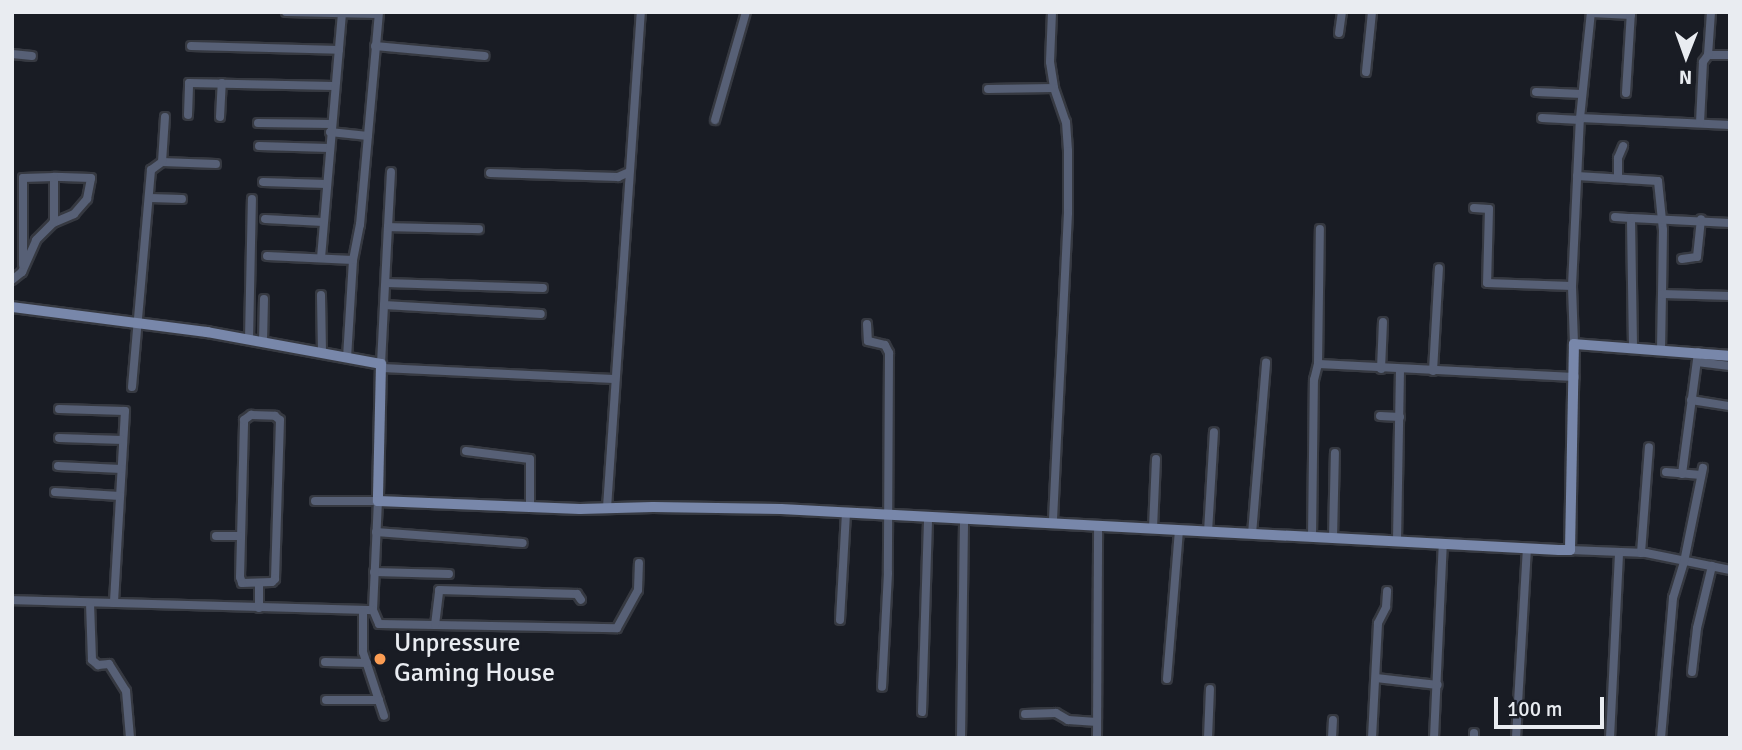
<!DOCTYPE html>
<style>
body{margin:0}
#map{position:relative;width:1742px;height:750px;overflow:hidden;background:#191c24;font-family:Signika,sans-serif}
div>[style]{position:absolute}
.roads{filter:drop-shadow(2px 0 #363941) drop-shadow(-2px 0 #363941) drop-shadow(0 2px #363941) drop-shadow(0 -2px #363941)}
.street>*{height:8px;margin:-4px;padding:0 4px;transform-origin:4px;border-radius:4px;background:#576076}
.secondary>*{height:10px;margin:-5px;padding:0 5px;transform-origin:5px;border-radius:5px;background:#7887aa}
.dots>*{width:19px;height:19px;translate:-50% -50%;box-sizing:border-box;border:4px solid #191c24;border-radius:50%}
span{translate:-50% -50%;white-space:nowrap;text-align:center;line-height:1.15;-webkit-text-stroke:5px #191c24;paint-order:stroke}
.poi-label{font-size:26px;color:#e9ecf1}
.left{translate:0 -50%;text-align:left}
.frame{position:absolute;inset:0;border:14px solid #e9ecf1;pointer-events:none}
.north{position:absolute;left:1651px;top:21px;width:70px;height:70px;-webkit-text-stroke:5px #191c24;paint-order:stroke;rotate:181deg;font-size:19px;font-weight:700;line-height:28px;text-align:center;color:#e9ecf1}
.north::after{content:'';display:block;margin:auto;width:24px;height:32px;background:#e9ecf1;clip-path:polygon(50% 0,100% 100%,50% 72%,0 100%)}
.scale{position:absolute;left:1494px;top:697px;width:110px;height:32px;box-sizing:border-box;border:4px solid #e9ecf1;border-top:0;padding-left:9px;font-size:21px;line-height:24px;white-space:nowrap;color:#e9ecf1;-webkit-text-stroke:5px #191c24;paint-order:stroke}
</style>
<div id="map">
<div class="roads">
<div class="street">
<div style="left:286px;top:12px;width:92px;rotate:1.2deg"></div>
<div style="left:1052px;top:12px;width:50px;rotate:92.3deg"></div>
<div style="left:1050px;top:62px;width:26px;rotate:81deg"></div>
<div style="left:1054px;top:88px;width:36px;rotate:71deg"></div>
<div style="left:1066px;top:122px;width:29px;rotate:86deg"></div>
<div style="left:1068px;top:151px;width:62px;rotate:90deg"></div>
<div style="left:1068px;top:213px;width:309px;rotate:92.8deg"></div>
<div style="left:1711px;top:12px;width:43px;rotate:94deg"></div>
<div style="left:1708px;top:55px;width:22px"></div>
<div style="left:1591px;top:13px;width:40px;rotate:2.9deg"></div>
<div style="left:1339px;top:33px;width:21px;rotate:-82deg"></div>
<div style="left:191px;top:46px;width:148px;rotate:1.5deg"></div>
<div style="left:375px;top:46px;width:110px;rotate:5.2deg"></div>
<div style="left:12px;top:54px;width:20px;rotate:6deg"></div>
<div style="left:1366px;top:72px;width:60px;rotate:-84.3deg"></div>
<div style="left:988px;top:89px;width:66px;rotate:-0.9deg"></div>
<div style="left:1536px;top:92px;width:46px;rotate:2.5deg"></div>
<div style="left:1626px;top:93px;width:81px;rotate:-86.5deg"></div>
<div style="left:188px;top:115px;width:32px;rotate:-88deg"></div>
<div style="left:189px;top:83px;width:145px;rotate:1.2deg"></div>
<div style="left:220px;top:117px;width:34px;rotate:-87deg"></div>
<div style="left:1542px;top:118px;width:38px;rotate:3deg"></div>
<div style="left:1580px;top:118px;width:150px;rotate:2.7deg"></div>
<div style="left:715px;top:120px;width:112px;rotate:-74deg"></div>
<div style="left:258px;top:123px;width:73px;rotate:0.8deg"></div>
<div style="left:1700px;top:123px;width:61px;rotate:-87.2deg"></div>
<div style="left:1703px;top:62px;width:9px;rotate:-54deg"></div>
<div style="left:330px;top:132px;width:38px;rotate:6deg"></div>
<div style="left:259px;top:146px;width:70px;rotate:1.6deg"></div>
<div style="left:162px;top:162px;width:54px;rotate:2.1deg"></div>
<div style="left:490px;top:173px;width:128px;rotate:1.8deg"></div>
<div style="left:618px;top:177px;width:12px;rotate:-24deg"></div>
<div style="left:1577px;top:176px;width:81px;rotate:3.5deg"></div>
<div style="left:1658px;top:181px;width:49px;rotate:84.2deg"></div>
<div style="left:1663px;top:230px;width:64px;rotate:90.9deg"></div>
<div style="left:1618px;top:178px;width:20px;rotate:-90deg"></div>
<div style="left:1618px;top:158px;width:13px;rotate:-67deg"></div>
<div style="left:263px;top:182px;width:63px;rotate:1.8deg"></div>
<div style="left:150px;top:198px;width:32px;rotate:2deg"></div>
<div style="left:1474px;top:208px;width:15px;rotate:4deg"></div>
<div style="left:1489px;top:209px;width:74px;rotate:91.5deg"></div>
<div style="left:1487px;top:283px;width:85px;rotate:2deg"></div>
<div style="left:1615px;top:217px;width:16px;rotate:4deg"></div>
<div style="left:265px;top:219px;width:58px;rotate:3deg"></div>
<div style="left:53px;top:223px;width:23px;rotate:-23deg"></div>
<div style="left:74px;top:214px;width:20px;rotate:-49deg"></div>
<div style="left:87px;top:199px;width:21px;rotate:-79deg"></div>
<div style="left:91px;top:178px;width:37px;rotate:-178deg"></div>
<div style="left:388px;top:227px;width:55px;rotate:-86.9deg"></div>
<div style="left:267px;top:256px;width:86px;rotate:2.7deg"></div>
<div style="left:321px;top:258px;width:247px;rotate:-85.1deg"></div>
<div style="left:1682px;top:259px;width:15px;rotate:-8deg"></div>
<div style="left:1697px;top:257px;width:38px;rotate:-84deg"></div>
<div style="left:12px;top:280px;width:13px;rotate:-39deg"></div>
<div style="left:22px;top:272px;width:35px;rotate:-66deg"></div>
<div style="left:36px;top:240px;width:25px;rotate:-45deg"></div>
<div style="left:54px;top:222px;width:45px;rotate:-90deg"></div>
<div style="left:54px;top:177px;width:31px;rotate:178deg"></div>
<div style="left:23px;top:178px;width:87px;rotate:90deg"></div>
<div style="left:386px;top:283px;width:157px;rotate:1.8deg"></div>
<div style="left:321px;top:295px;width:58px;rotate:89deg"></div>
<div style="left:384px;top:305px;width:157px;rotate:3.3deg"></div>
<div style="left:867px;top:324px;width:17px;rotate:87deg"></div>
<div style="left:868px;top:341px;width:17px;rotate:13deg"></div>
<div style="left:885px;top:345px;width:9px;rotate:63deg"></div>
<div style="left:889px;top:353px;width:220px;rotate:90.3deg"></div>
<div style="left:888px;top:573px;width:114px;rotate:93deg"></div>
<div style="left:249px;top:339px;width:140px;rotate:-88.8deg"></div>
<div style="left:263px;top:342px;width:43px;rotate:-88.7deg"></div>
<div style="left:1574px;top:344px;width:58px;rotate:-92deg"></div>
<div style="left:1572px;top:286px;width:168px;rotate:-87.3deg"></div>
<div style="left:1580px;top:118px;width:107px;rotate:-84.1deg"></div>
<div style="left:1633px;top:347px;width:129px;rotate:-90.9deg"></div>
<div style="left:1631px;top:218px;width:99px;rotate:2.9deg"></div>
<div style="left:1661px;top:350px;width:56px;rotate:-89deg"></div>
<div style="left:1662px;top:294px;width:68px;rotate:1.7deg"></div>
<div style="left:347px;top:358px;width:98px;rotate:-86.5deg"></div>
<div style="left:353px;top:260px;width:36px;rotate:-79deg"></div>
<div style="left:360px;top:225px;width:214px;rotate:-84.9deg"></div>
<div style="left:1697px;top:362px;width:33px;rotate:7deg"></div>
<div style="left:381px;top:364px;width:137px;rotate:-87.1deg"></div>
<div style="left:388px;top:227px;width:91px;rotate:1.3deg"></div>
<div style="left:1318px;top:364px;width:135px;rotate:-89.2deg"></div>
<div style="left:381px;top:368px;width:234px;rotate:2.7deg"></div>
<div style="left:1381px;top:369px;width:47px;rotate:-87.6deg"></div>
<div style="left:1433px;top:371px;width:103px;rotate:-86.7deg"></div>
<div style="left:132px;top:387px;width:218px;rotate:-85deg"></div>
<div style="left:151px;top:170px;width:14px;rotate:-36deg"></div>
<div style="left:162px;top:162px;width:45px;rotate:-86.2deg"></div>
<div style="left:1691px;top:400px;width:39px;rotate:9deg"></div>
<div style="left:59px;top:409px;width:66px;rotate:1.7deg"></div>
<div style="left:125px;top:411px;width:192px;rotate:93.3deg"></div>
<div style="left:251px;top:415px;width:24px;rotate:2deg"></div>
<div style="left:275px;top:416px;width:6px;rotate:39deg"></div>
<div style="left:280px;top:420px;width:159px;rotate:91.8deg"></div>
<div style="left:275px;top:579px;width:4px;rotate:135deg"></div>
<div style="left:272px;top:582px;width:30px;rotate:178deg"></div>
<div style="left:242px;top:583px;width:6px;rotate:-108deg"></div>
<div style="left:240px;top:577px;width:157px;rotate:-88.5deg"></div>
<div style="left:244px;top:420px;width:9px;rotate:-36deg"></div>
<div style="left:1380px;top:416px;width:20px;rotate:3deg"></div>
<div style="left:59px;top:438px;width:64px;rotate:1.8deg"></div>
<div style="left:466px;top:451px;width:64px;rotate:7.1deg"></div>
<div style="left:530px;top:459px;width:47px;rotate:90deg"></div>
<div style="left:58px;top:466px;width:63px;rotate:2.7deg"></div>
<div style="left:1666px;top:472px;width:32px;rotate:5deg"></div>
<div style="left:1682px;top:474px;width:123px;rotate:-82.5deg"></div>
<div style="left:55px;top:492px;width:65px;rotate:3.5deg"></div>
<div style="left:607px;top:508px;width:497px;rotate:-86.1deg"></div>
<div style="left:1153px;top:528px;width:69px;rotate:-87.5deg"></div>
<div style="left:376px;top:532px;width:147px;rotate:4.3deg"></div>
<div style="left:1208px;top:532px;width:100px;rotate:-86.6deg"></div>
<div style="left:1252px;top:534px;width:172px;rotate:-85.3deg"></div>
<div style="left:216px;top:536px;width:23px"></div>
<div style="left:1312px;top:537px;width:157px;rotate:-89.3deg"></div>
<div style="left:1314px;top:380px;width:16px;rotate:-76deg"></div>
<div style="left:1318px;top:364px;width:257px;rotate:2.9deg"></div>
<div style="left:1333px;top:538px;width:85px;rotate:-88.7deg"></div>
<div style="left:1397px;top:541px;width:172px;rotate:-89deg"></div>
<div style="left:1570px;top:550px;width:76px;rotate:2.3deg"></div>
<div style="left:1646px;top:553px;width:86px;rotate:11.4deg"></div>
<div style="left:1641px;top:553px;width:106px;rotate:-85.7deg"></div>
<div style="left:374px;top:572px;width:75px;rotate:1.5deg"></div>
<div style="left:12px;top:600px;width:361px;rotate:1.6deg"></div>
<div style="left:373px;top:610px;width:109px;rotate:-87.4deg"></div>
<div style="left:378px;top:501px;width:63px;rotate:180deg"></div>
<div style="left:90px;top:603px;width:57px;rotate:88deg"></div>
<div style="left:92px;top:660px;width:8px;rotate:40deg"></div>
<div style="left:98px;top:665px;width:11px;rotate:-5deg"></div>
<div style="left:109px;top:664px;width:32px;rotate:58deg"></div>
<div style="left:126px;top:691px;width:47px;rotate:85.1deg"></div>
<div style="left:259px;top:608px;width:24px;rotate:-90deg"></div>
<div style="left:373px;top:610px;width:15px;rotate:67deg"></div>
<div style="left:379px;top:624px;width:238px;rotate:1deg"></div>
<div style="left:617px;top:628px;width:43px;rotate:-61.1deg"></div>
<div style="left:638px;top:590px;width:27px;rotate:-88deg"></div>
<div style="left:363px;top:612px;width:40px;rotate:90deg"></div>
<div style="left:363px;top:652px;width:67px;rotate:71.8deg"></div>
<div style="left:840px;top:620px;width:108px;rotate:-86.8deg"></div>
<div style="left:435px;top:625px;width:35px;rotate:-83deg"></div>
<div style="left:439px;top:590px;width:138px;rotate:1.7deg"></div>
<div style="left:577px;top:594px;width:7px;rotate:56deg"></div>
<div style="left:325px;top:662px;width:42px;rotate:1.4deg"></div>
<div style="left:1692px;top:672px;width:44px;rotate:-83.5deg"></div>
<div style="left:1697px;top:628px;width:64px;rotate:-76.4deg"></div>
<div style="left:1376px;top:678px;width:62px;rotate:6.4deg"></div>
<div style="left:1167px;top:679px;width:149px;rotate:-85.4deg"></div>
<div style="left:326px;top:700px;width:53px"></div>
<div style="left:922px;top:712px;width:196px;rotate:-88.2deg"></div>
<div style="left:1025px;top:714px;width:31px;rotate:-2deg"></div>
<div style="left:1056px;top:713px;width:14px;rotate:30deg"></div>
<div style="left:1068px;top:720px;width:29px;rotate:4deg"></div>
<div style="left:961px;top:738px;width:220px;rotate:-89.2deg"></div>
<div style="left:1097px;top:738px;width:212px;rotate:-89.7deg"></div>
<div style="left:1208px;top:738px;width:49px;rotate:-87.7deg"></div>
<div style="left:1332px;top:738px;width:18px;rotate:-87deg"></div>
<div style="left:1372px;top:738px;width:115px;rotate:-87deg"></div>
<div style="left:1378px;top:623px;width:18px;rotate:-63deg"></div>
<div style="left:1386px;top:607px;width:16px;rotate:-86deg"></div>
<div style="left:1434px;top:738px;width:195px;rotate:-87.4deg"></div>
<div style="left:1474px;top:738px;width:5px;rotate:-90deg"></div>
<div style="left:1516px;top:738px;width:189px;rotate:-86.7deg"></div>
<div style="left:1610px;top:738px;width:186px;rotate:-87.2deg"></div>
<div style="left:1661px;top:738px;width:141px;rotate:-85.1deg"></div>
<div style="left:1673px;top:598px;width:38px;rotate:-73deg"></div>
<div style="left:1684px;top:562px;width:96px;rotate:-78.6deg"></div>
</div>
<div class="secondary">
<div style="left:12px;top:307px;width:197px;rotate:7.3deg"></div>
<div style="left:207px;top:332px;width:177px;rotate:10.4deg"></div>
<div style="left:381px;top:364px;width:137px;rotate:91.3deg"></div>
<div style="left:378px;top:501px;width:202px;rotate:2.3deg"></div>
<div style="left:580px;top:509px;width:73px;rotate:-1.6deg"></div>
<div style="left:653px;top:507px;width:128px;rotate:0.9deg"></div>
<div style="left:781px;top:509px;width:779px;rotate:3.02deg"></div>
<div style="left:1559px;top:550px;width:11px"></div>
<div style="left:1570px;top:550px;width:206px;rotate:-88.9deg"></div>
<div style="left:1574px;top:344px;width:156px;rotate:4.4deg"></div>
</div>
</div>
<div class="dots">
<div style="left:380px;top:659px;background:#fc9d53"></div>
</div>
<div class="poi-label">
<span class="left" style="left:394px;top:659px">Unpressure<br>Gaming House</span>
</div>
<div class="frame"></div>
<div class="north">N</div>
<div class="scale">100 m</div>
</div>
